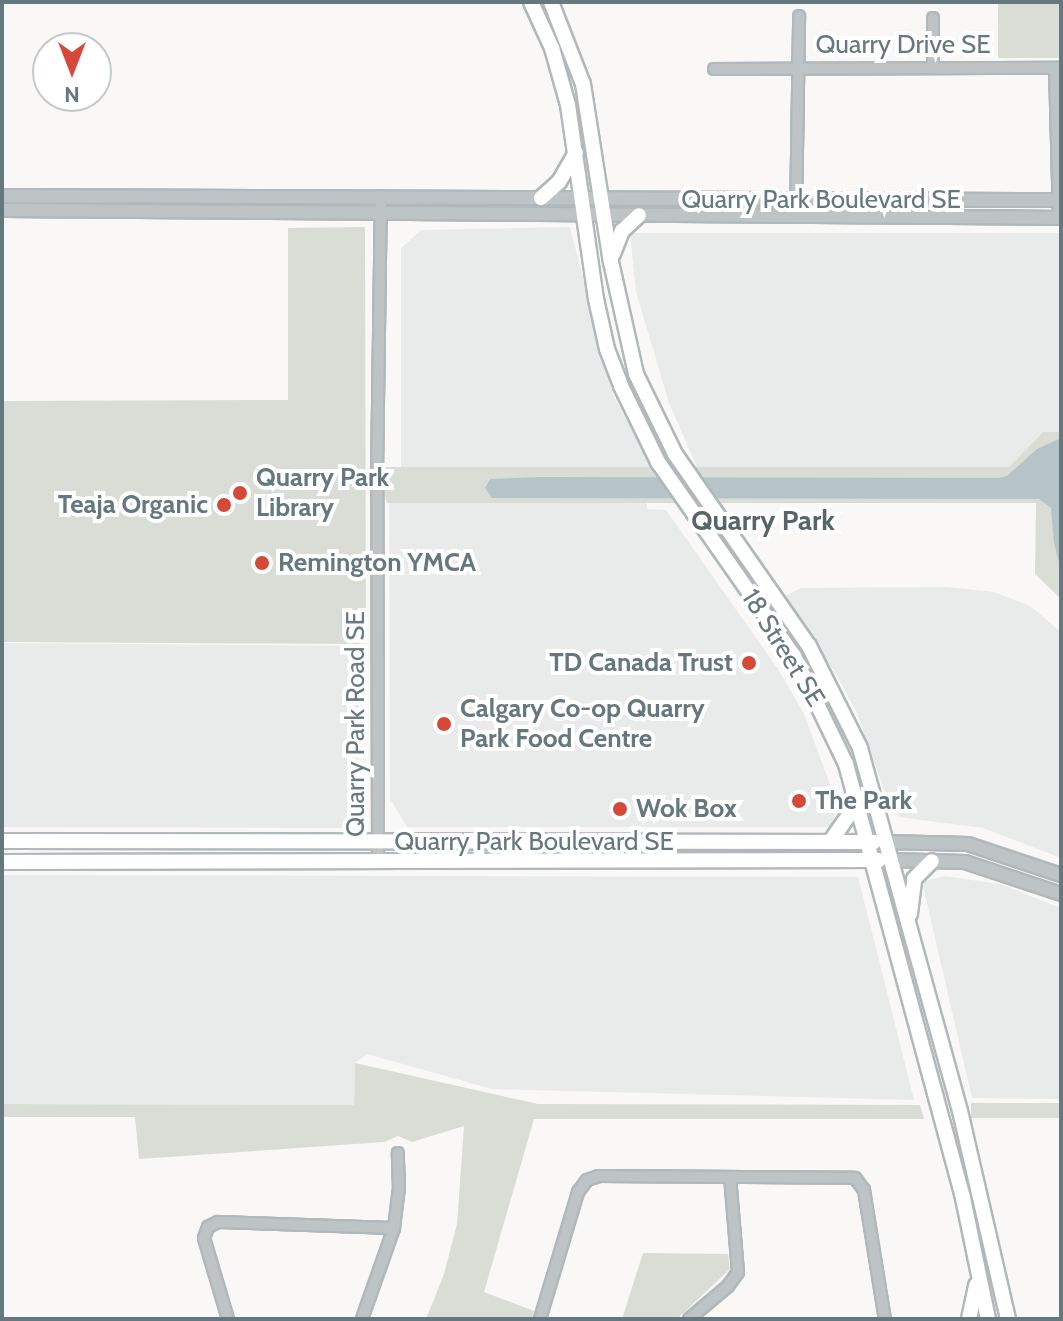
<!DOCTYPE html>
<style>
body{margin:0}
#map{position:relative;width:1063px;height:1321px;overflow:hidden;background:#f9f8f6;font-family:Cabin,sans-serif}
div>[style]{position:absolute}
.built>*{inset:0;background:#e9eaea}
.green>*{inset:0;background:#d9ddd6;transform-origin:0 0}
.water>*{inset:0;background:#b7c4c7}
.roads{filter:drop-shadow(2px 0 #b1b8bb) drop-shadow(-2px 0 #b1b8bb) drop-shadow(0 2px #b1b8bb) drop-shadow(0 -2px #b1b8bb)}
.minor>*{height:10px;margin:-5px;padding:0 5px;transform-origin:5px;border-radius:5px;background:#bec4c6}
.tertiary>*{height:12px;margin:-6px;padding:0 6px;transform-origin:6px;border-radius:6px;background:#bec4c6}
.secondary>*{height:14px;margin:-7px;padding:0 7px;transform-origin:7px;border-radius:7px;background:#fff}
.dots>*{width:22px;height:22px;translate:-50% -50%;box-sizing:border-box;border:4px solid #fff;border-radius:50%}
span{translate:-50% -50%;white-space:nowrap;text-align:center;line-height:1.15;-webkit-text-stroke:8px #fff;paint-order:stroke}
.street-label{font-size:26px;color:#66787f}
.poi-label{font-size:26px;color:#66787f;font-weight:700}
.left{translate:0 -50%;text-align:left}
.right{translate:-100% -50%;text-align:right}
.neighbourhood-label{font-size:28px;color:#57656b;font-weight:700}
.frame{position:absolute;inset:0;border:4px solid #66787f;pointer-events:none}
.north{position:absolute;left:32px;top:32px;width:80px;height:80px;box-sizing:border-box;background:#fff;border:2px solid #c2c9cc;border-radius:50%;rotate:180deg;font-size:22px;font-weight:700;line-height:32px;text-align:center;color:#66787f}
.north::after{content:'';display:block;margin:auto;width:28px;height:36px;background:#d64939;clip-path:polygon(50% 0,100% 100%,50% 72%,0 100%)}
</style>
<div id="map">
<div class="built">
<div style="clip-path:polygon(570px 227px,613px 395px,652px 467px,401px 467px,401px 248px,421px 230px)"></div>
<div style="clip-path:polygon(630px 233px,1061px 233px,1061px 432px,1043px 433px,1009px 467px,697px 467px,669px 403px,636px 292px)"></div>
<div style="clip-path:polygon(389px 503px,647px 503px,647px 509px,666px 510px,778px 669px,804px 714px,838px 806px,831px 827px,407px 827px,390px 799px)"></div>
<div style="clip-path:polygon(947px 587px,994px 592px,1030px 606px,1061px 632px,1061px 858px,983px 828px,899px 817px,889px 804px,857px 713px,837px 676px,785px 596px,801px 588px)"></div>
<div style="clip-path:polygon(2px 643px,359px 646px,358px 821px,344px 828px,2px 827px)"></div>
<div style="clip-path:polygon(2px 875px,858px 877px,914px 1100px,492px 1089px,367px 1054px,355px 1063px,354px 1105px,2px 1104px)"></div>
<div style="clip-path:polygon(945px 876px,999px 884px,1061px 908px,1061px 1099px,972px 1098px,923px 886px,925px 881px)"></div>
</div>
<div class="green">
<div style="left:998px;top:2px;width:63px;height:56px"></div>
<div style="clip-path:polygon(365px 227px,366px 644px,2px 642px,2px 401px,288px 400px,288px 228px)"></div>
<div style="clip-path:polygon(1043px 432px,1061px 432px,1061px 599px,1035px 574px,1036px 503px,387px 503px,385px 496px,385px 467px,1009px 467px)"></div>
<div style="clip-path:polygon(355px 1063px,538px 1104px,920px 1105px,924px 1119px,534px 1119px,484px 1292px,534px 1311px,532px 1319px,426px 1319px,444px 1274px,457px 1224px,464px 1126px,412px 1142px,398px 1136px,384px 1142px,139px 1159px,135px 1117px,2px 1117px,2px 1104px,354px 1105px)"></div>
<div style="left:971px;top:1103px;width:90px;height:15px"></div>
<div style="clip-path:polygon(643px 1253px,728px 1254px,730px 1269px,677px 1319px,622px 1319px)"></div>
</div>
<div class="water">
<div style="clip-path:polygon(1061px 438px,1061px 570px,1054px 543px,1051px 508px,1039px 499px,492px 498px,485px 488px,490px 479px,540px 477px,998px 478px,1007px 476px,1037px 449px)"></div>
</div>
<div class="roads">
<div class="minor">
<div style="left:933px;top:18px;width:49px;rotate:90deg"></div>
<div style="left:1055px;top:68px;width:150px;rotate:88.5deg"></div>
<div style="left:714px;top:69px;width:347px;rotate:-0.2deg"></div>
<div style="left:796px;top:217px;width:201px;rotate:-89.1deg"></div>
<div style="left:378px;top:860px;width:384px;rotate:-90.1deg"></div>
<div style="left:377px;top:476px;width:280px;rotate:-89.2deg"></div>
<div style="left:394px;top:1228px;width:39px;rotate:-83deg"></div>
<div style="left:399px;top:1189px;width:36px;rotate:-92deg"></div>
<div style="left:228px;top:1319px;width:84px;rotate:-106.5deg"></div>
<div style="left:204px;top:1238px;width:12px;rotate:-70deg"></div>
<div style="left:208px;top:1227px;width:11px;rotate:-27deg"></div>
<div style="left:218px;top:1222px;width:176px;rotate:2deg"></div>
<div style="left:394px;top:1228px;width:96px;rotate:109.4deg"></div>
<div style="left:540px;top:1319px;width:133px;rotate:-73.3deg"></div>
<div style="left:578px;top:1192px;width:15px;rotate:-53deg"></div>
<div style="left:587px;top:1180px;width:13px;rotate:-18deg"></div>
<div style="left:599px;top:1176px;width:256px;rotate:0.4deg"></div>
<div style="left:855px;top:1178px;width:15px;rotate:53deg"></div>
<div style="left:864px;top:1190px;width:131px;rotate:80.8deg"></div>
<div style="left:689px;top:1319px;width:51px;rotate:-40.2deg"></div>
<div style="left:728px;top:1286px;width:17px;rotate:-54deg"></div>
<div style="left:738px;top:1272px;width:95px;rotate:-94.8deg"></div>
</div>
<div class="tertiary">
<div style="left:2px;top:196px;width:1059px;rotate:0.22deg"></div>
<div style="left:2px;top:210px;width:1059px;rotate:0.43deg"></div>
<div style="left:886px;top:842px;width:82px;rotate:1.4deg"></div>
<div style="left:968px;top:844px;width:98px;rotate:18.4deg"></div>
<div style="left:891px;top:860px;width:74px;rotate:1.5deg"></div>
<div style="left:965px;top:862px;width:101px;rotate:18.4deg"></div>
</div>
<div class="secondary">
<div style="left:531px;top:2px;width:51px;rotate:65.5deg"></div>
<div style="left:552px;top:48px;width:59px;rotate:74.3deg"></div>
<div style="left:568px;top:105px;width:196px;rotate:81.8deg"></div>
<div style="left:596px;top:299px;width:51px;rotate:77.6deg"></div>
<div style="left:607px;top:349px;width:40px;rotate:69deg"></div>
<div style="left:621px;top:386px;width:85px;rotate:64deg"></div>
<div style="left:658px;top:462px;width:237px;rotate:55deg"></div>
<div style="left:794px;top:656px;width:120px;rotate:64.3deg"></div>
<div style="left:846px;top:764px;width:449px;rotate:74.9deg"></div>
<div style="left:963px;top:1198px;width:124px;rotate:78.3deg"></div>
<div style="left:551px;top:2px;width:88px;rotate:68.7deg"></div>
<div style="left:583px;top:84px;width:180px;rotate:81.1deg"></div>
<div style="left:611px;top:262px;width:115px;rotate:77.4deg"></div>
<div style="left:636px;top:374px;width:89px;rotate:64deg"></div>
<div style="left:675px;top:454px;width:234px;rotate:55.1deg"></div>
<div style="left:809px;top:646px;width:114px;rotate:63.4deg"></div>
<div style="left:860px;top:748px;width:377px;rotate:74.6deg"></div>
<div style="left:960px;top:1111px;width:213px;rotate:77deg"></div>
<div style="left:541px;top:198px;width:24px;rotate:-42deg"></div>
<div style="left:559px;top:182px;width:34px;rotate:-60deg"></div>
<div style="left:613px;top:254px;width:25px;rotate:-69deg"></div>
<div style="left:622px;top:231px;width:23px;rotate:-43deg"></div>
<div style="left:2px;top:841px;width:872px;rotate:0.07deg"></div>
<div style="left:830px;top:842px;width:33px;rotate:-55deg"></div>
<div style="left:849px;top:815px;width:20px;rotate:-79deg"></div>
<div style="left:2px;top:862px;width:877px;rotate:-0.13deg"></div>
<div style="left:910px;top:914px;width:35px;rotate:-83deg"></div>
<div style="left:914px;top:879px;width:25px;rotate:-45deg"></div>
<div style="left:969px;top:1319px;width:35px;rotate:-78deg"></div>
</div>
</div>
<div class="dots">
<div style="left:240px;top:493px;background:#d64939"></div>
<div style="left:224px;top:505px;background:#d64939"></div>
<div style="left:262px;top:563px;background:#d64939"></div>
<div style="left:749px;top:663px;background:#d64939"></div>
<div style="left:444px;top:724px;background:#d64939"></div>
<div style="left:799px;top:801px;background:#d64939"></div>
<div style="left:620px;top:809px;background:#d64939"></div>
</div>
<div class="street-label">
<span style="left:903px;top:45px">Quarry Drive SE</span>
<span style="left:821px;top:200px">Quarry Park Boulevard SE</span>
<span style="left:783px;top:648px;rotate:58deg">18 Street SE</span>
<span style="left:356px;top:724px;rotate:-90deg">Quarry Park Road SE</span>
<span style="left:534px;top:842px">Quarry Park Boulevard SE</span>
</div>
<div class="poi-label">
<span class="left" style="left:256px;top:493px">Quarry Park<br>Library</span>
<span class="right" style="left:208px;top:505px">Teaja Organic</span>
<span class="left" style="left:278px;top:563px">Remington YMCA</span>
<span class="right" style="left:733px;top:663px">TD Canada Trust</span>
<span class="left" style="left:460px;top:724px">Calgary Co-op Quarry<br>Park Food Centre</span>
<span class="left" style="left:815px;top:801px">The Park</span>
<span class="left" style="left:636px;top:809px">Wok Box</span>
</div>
<div class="neighbourhood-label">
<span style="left:763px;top:520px">Quarry Park</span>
</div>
<div class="frame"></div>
<div class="north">N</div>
</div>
